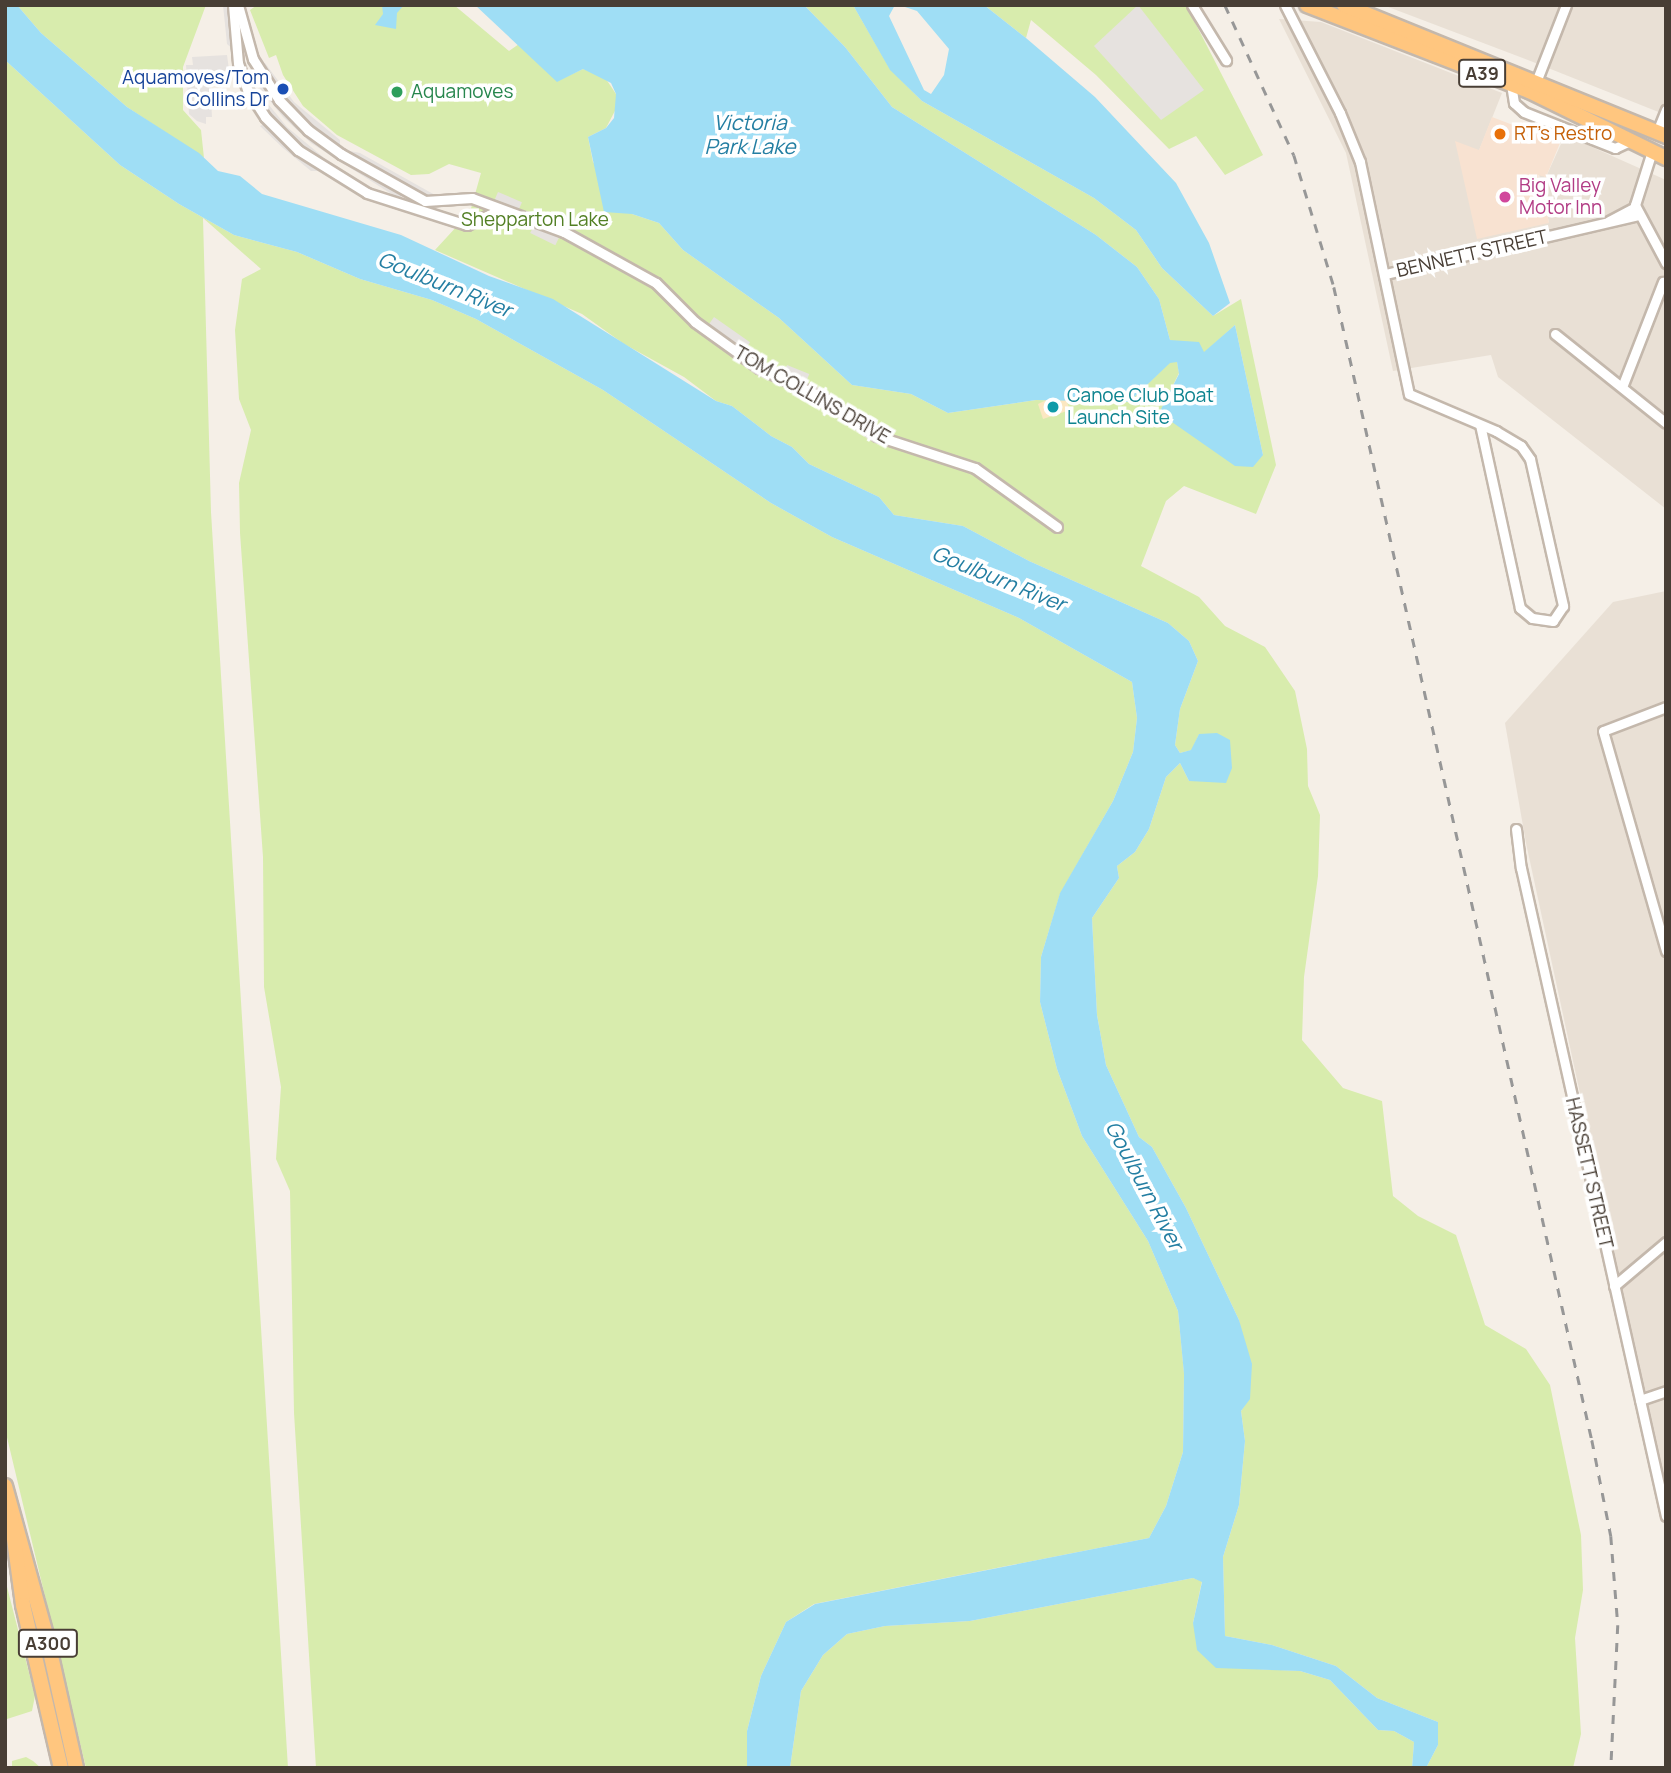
<!DOCTYPE html>
<style>
body{margin:0}
#map{position:relative;width:1671px;height:1773px;overflow:hidden;background:#f5efe7;font-family:Manrope,sans-serif}
div>[style]{position:absolute}
.residential>*{inset:0;background:#e9e0d5}
.commercial>*{inset:0;background:#f8e2d1}
.green>*{inset:0;background:#d8ecad}
.sand>*{inset:0;background:#fbe7c1}
.parking>*{inset:0;background:#e6e2df;transform-origin:0 0}
.water>*{inset:0;background:#9fdef5}
.roads{filter:drop-shadow(2px 0 #c4b8ac) drop-shadow(-2px 0 #c4b8ac) drop-shadow(0 2px #c4b8ac) drop-shadow(0 -2px #c4b8ac)}
.minor>*{height:9px;margin:-4.5px;padding:0 4.5px;transform-origin:4.5px;border-radius:4.5px;background:#fff}
.trunk>*{height:14px;margin:-7px;padding:0 7px;transform-origin:7px;border-radius:7px;background:#ffc67f}
.rail>*{height:2.5px;margin-top:-1.25px;transform-origin:0;background:repeating-linear-gradient(90deg,#979797 0 9px,transparent 0 18px)}
.dots>*{width:19px;height:19px;translate:-50% -50%;box-sizing:border-box;border:4px solid #fff;border-radius:50%}
span{translate:-50% -50%;white-space:nowrap;text-align:center;line-height:1.15;-webkit-text-stroke:7px #fff;paint-order:stroke}
.shield-label span{padding:2px 5px;background:#fff;border:2px solid;border-radius:5px;-webkit-text-stroke-width:0}
.shield-label{font-size:18px;color:#483e35;font-weight:700}
.transit-label{font-size:19px;color:#164399}
.right{translate:-100% -50%;text-align:right}
.leisure-label{font-size:19px;color:#27864d}
.left{translate:0 -50%;text-align:left}
.food-label{font-size:19px;color:#c56008}
.hotel-label{font-size:19px;color:#b23c85}
.park-label{font-size:19px;color:#527f24}
.street-label{font-size:19px;color:#483e35}
.culture-label{font-size:19px;color:#0d838f}
.water-label{font-size:21px;color:#237ea2;font-style:italic}
.frame{position:absolute;inset:0;border:7px solid #483e35;pointer-events:none}
</style>
<div id="map">
<div class="residential">
<div style="clip-path:polygon(1383px 5px,1666px 5px,1666px 115px,1533px 62px)"></div>
<div style="clip-path:polygon(1279px 19px,1321px 22px,1502px 93px,1478px 153px,1549px 223px,1539px 174px,1546px 177px,1565px 135px,1666px 180px,1666px 509px,1498px 377px,1491px 355px,1393px 371px,1346px 153px)"></div>
<div style="clip-path:polygon(1666px 591px,1666px 1492px,1526px 843px,1505px 723px,1613px 602px)"></div>
</div>
<div class="commercial">
<div style="clip-path:polygon(1492px 117px,1560px 143px,1546px 177px,1538px 175px,1549px 223px,1477px 239px,1455px 141px,1479px 150px)"></div>
</div>
<div class="green">
<div style="clip-path:polygon(17px 5px,206px 5px,183px 67px,183px 110px,201px 130px,204px 158px,127px 107px,41px 33px)"></div>
<div style="clip-path:polygon(257px 5px,454px 5px,509px 51px,519px 44px,557px 81px,583px 69px,604px 76px,616px 94px,617px 107px,606px 128px,588px 137px,593px 162px,632px 214px,659px 223px,683px 250px,779px 318px,852px 385px,911px 394px,948px 413px,1036px 400px,1129px 402px,1170px 362px,1177px 362px,1179px 373px,1159px 414px,1263px 455px,1235px 325px,1204px 353px,1170px 340px,1159px 299px,1137px 267px,1096px 235px,892px 107px,845px 47px,804px 5px,853px 5px,890px 69px,922px 101px,1094px 198px,1136px 230px,1162px 268px,1213px 316px,1241px 299px,1276px 465px,1256px 514px,1184px 486px,1166px 501px,1141px 566px,1199px 597px,1225px 626px,1265px 647px,1295px 691px,1307px 749px,1308px 786px,1320px 815px,1318px 876px,1304px 977px,1302px 1040px,1343px 1088px,1382px 1101px,1393px 1196px,1418px 1216px,1456px 1235px,1485px 1325px,1526px 1349px,1550px 1385px,1581px 1535px,1583px 1590px,1575px 1638px,1581px 1734px,1573px 1768px,1426px 1768px,1438px 1745px,1438px 1722px,1377px 1698px,1336px 1666px,1272px 1645px,1225px 1636px,1223px 1557px,1239px 1505px,1245px 1441px,1241px 1411px,1249px 1399px,1239px 1320px,1186px 1208px,1152px 1147px,1139px 1137px,1106px 1065px,1097px 1015px,1092px 918px,1119px 878px,1117px 866px,1135px 852px,1149px 829px,1166px 777px,1180px 763px,1189px 781px,1199px 734px,1192px 750px,1180px 753px,1175px 745px,1180px 709px,1198px 661px,1189px 641px,1168px 623px,1029px 561px,963px 526px,894px 515px,879px 497px,809px 464px,792px 447px,771px 436px,732px 406px,716px 401px,684px 377px,624px 344px,582px 314px,435px 250px,470px 212px,481px 173px,449px 164px,429px 174px,411px 175px,337px 135px,303px 106px,283px 75px,276px 55px,269px 58px,250px 10px)"></div>
<div style="clip-path:polygon(984px 5px,1186px 5px,1263px 155px,1225px 175px,1196px 136px,1169px 149px,1096px 75px,1031px 20px,1026px 38px)"></div>
<div style="clip-path:polygon(5px 60px,120px 165px,179px 204px,234px 235px,297px 252px,360px 279px,432px 300px,476px 319px,603px 390px,771px 503px,832px 537px,1019px 618px,1132px 682px,1137px 718px,1133px 752px,1113px 801px,1060px 894px,1041px 957px,1040px 1002px,1057px 1069px,1082px 1136px,1148px 1241px,1178px 1311px,1184px 1373px,1183px 1452px,1166px 1506px,1149px 1538px,814px 1604px,786px 1622px,761px 1676px,747px 1731px,747px 1768px,316px 1768px,294px 1413px,290px 1191px,276px 1159px,281px 1087px,264px 987px,263px 857px,240px 533px,239px 483px,251px 430px,239px 399px,235px 330px,242px 279px,261px 269px,203px 218px,211px 512px,288px 1768px,86px 1768px,5px 1429px)"></div>
<div style="clip-path:polygon(1193px 1578px,1202px 1581px,1193px 1623px,1216px 1667px,1300px 1671px,1330px 1680px,1378px 1730px,1394px 1731px,1414px 1742px,1412px 1768px,790px 1768px,801px 1691px,823px 1655px,847px 1634px,885px 1626px,970px 1621px)"></div>
<div style="clip-path:polygon(5px 1579px,35px 1696px,32px 1711px,7px 1719px,5px 1752px)"></div>
<div style="clip-path:polygon(26px 1757px,33px 1761px,41px 1768px,12px 1768px,12px 1761px)"></div>
</div>
<div class="sand">
<div style="clip-path:polygon(1063px 392px,1070px 410px,1043px 419px,1038px 404px)"></div>
</div>
<div class="parking">
<div style="clip-path:polygon(223px 5px,229px 5px,233px 49px,227px 44px)"></div>
<div style="clip-path:polygon(1138px 5px,1204px 90px,1161px 120px,1094px 46px)"></div>
<div style="clip-path:polygon(227px 55px,230px 77px,212px 79px,210px 72px,203px 79px,210px 81px,212px 117px,206px 117px,206px 124px,197px 121px,189px 114px,186px 65px,193px 65px,192px 57px)"></div>
<div style="clip-path:polygon(265px 63px,294px 102px,340px 140px,340px 149px,360px 153px,435px 195px,423px 203px,401px 194px,401px 200px,311px 143px,283px 117px,254px 81px,255px 70px)"></div>
<div style="clip-path:polygon(255px 88px,287px 127px,323px 157px,325px 165px,335px 172px,337px 166px,366px 186px,362px 194px,322px 171px,311px 171px,283px 148px,260px 126px,266px 123px,253px 96px)"></div>
<div style="left:498px;top:192px;width:26px;height:8px;rotate:23deg"></div>
<div style="left:535px;top:223px;width:28px;height:11px;rotate:26deg"></div>
<div style="left:714px;top:317px;width:44px;height:11px;rotate:35deg"></div>
<div style="left:787px;top:365px;width:24px;height:10px;rotate:22deg"></div>
</div>
<div class="water">
<div style="clip-path:polygon(5px 5px,17px 5px,41px 33px,127px 107px,199px 153px,218px 171px,240px 176px,262px 194px,401px 235px,489px 276px,553px 299px,716px 401px,732px 406px,771px 436px,792px 447px,809px 464px,879px 497px,894px 515px,963px 526px,1029px 561px,1168px 623px,1189px 641px,1198px 661px,1180px 709px,1175px 745px,1180px 753px,1191px 750px,1199px 734px,1217px 733px,1230px 740px,1232px 768px,1226px 783px,1189px 781px,1180px 763px,1166px 777px,1149px 829px,1135px 852px,1117px 866px,1119px 878px,1092px 918px,1097px 1015px,1106px 1065px,1139px 1137px,1152px 1147px,1186px 1208px,1239px 1320px,1252px 1364px,1250px 1399px,1241px 1411px,1245px 1441px,1239px 1505px,1223px 1557px,1225px 1636px,1272px 1645px,1336px 1666px,1377px 1698px,1438px 1722px,1438px 1745px,1426px 1768px,1412px 1768px,1414px 1742px,1394px 1731px,1378px 1730px,1330px 1680px,1300px 1671px,1216px 1668px,1197px 1650px,1193px 1623px,1202px 1582px,1193px 1578px,970px 1621px,885px 1626px,847px 1634px,823px 1655px,801px 1691px,790px 1768px,747px 1768px,747px 1731px,761px 1676px,786px 1622px,815px 1604px,1149px 1538px,1166px 1506px,1183px 1452px,1184px 1374px,1178px 1311px,1148px 1241px,1082px 1136px,1057px 1069px,1040px 1002px,1041px 957px,1060px 893px,1113px 801px,1133px 752px,1137px 718px,1132px 682px,1019px 618px,832px 537px,771px 503px,603px 390px,476px 319px,432px 300px,360px 279px,297px 252px,234px 235px,179px 204px,120px 165px,5px 60px)"></div>
<div style="clip-path:polygon(382px 5px,404px 5px,397px 13px,396px 29px,375px 25px,383px 14px)"></div>
<div style="clip-path:polygon(475px 5px,804px 5px,845px 47px,892px 107px,1096px 235px,1137px 267px,1159px 299px,1170px 340px,1199px 342px,1204px 352px,1235px 325px,1263px 455px,1253px 467px,1235px 466px,1159px 413px,1179px 374px,1177px 362px,1170px 363px,1129px 402px,1036px 400px,948px 413px,911px 394px,852px 385px,779px 318px,683px 250px,659px 223px,632px 214px,604px 212px,588px 137px,606px 128px,614px 118px,616px 94px,611px 83px,583px 69px,557px 82px)"></div>
<div style="clip-path:polygon(853px 5px,895px 5px,889px 16px,924px 90px,931px 94px,944px 75px,949px 49px,917px 11px,899px 5px,984px 5px,1026px 38px,1095px 97px,1176px 183px,1209px 243px,1230px 303px,1213px 316px,1162px 268px,1136px 230px,1094px 198px,922px 101px,890px 70px)"></div>
</div>
<div class="roads">
<div class="minor">
<div style="left:233px;top:5px;width:58px;rotate:85.1deg"></div>
<div style="left:238px;top:63px;width:28px;rotate:71deg"></div>
<div style="left:247px;top:89px;width:33px;rotate:57deg"></div>
<div style="left:265px;top:117px;width:47px;rotate:45deg"></div>
<div style="left:298px;top:150px;width:81px;rotate:31.9deg"></div>
<div style="left:367px;top:193px;width:105px;rotate:17.7deg"></div>
<div style="left:467px;top:225px;width:35px;rotate:-25deg"></div>
<div style="left:238px;top:5px;width:56px;rotate:74.5deg"></div>
<div style="left:253px;top:59px;width:49px;rotate:57.6deg"></div>
<div style="left:279px;top:100px;width:42px;rotate:46deg"></div>
<div style="left:308px;top:130px;width:41px;rotate:36deg"></div>
<div style="left:341px;top:154px;width:96px;rotate:29.2deg"></div>
<div style="left:425px;top:201px;width:47px;rotate:-3.7deg"></div>
<div style="left:472px;top:198px;width:98px;rotate:20.3deg"></div>
<div style="left:564px;top:232px;width:105px;rotate:29deg"></div>
<div style="left:656px;top:283px;width:55px;rotate:45deg"></div>
<div style="left:695px;top:322px;width:79px;rotate:35.7deg"></div>
<div style="left:759px;top:368px;width:67px;rotate:24.7deg"></div>
<div style="left:820px;top:396px;width:70px;rotate:35.1deg"></div>
<div style="left:877px;top:436px;width:103px;rotate:18.1deg"></div>
<div style="left:975px;top:468px;width:101px;rotate:35.7deg"></div>
<div style="left:1192px;top:5px;width:65px;rotate:58.3deg"></div>
<div style="left:1285px;top:5px;width:121px;rotate:63deg"></div>
<div style="left:1340px;top:113px;width:53px;rotate:67.8deg"></div>
<div style="left:1360px;top:162px;width:237px;rotate:78.1deg"></div>
<div style="left:1409px;top:394px;width:95px;rotate:23deg"></div>
<div style="left:1496px;top:431px;width:29px;rotate:31deg"></div>
<div style="left:1521px;top:446px;width:16px;rotate:55deg"></div>
<div style="left:1530px;top:459px;width:151px;rotate:77.3deg"></div>
<div style="left:1563px;top:606px;width:18px;rotate:124deg"></div>
<div style="left:1553px;top:621px;width:21px;rotate:-172deg"></div>
<div style="left:1532px;top:618px;width:16px;rotate:-140deg"></div>
<div style="left:1520px;top:608px;width:187px;rotate:-102.3deg"></div>
<div style="left:1536px;top:82px;width:83px;rotate:-68.7deg"></div>
<div style="left:1511px;top:84px;width:19px;rotate:81deg"></div>
<div style="left:1514px;top:103px;width:13px;rotate:42deg"></div>
<div style="left:1524px;top:112px;width:98px;rotate:21.6deg"></div>
<div style="left:1615px;top:148px;width:19px;rotate:-25deg"></div>
<div style="left:1657px;top:132px;width:24px;rotate:-68deg"></div>
<div style="left:1652px;top:151px;width:57px;rotate:107.5deg"></div>
<div style="left:1635px;top:205px;width:66px;rotate:61.9deg"></div>
<div style="left:1609px;top:221px;width:30px;rotate:-28deg"></div>
<div style="left:1385px;top:274px;width:261px;rotate:-13.1deg"></div>
<div style="left:1555px;top:334px;width:142px;rotate:38.7deg"></div>
<div style="left:1622px;top:387px;width:113px;rotate:-68.7deg"></div>
<div style="left:1666px;top:707px;width:67px;rotate:159.1deg"></div>
<div style="left:1603px;top:731px;width:229px;rotate:74deg"></div>
<div style="left:1516px;top:829px;width:39px;rotate:83deg"></div>
<div style="left:1521px;top:868px;width:664px;rotate:77.39deg"></div>
<div style="left:1614px;top:1286px;width:68px;rotate:-40.2deg"></div>
<div style="left:1640px;top:1400px;width:28px;rotate:-19deg"></div>
</div>
<div class="trunk">
<div style="left:1307px;top:5px;width:238px;rotate:21.2deg"></div>
<div style="left:1529px;top:91px;width:153px;rotate:26.1deg"></div>
<div style="left:1344px;top:5px;width:348px;rotate:22.1deg"></div>
<div style="left:5px;top:1486px;width:158px;rotate:74.6deg"></div>
<div style="left:47px;top:1638px;width:133px;rotate:77.4deg"></div>
<div style="left:11px;top:1517px;width:89px;rotate:82.2deg"></div>
<div style="left:23px;top:1605px;width:167px;rotate:76.9deg"></div>
</div>
</div>
<div class="rail">
<div style="left:1225px;top:5px;width:165px;rotate:65.3deg"></div>
<div style="left:1294px;top:155px;width:138px;rotate:73.1deg"></div>
<div style="left:1334px;top:287px;width:1182px;rotate:77.39deg"></div>
<div style="left:1592px;top:1440px;width:98px;rotate:78.8deg"></div>
<div style="left:1611px;top:1536px;width:89px;rotate:85.5deg"></div>
<div style="left:1618px;top:1625px;width:143px;rotate:92.8deg"></div>
</div>
<div class="dots">
<div style="left:283px;top:89px;background:#1a4fb4"></div>
<div style="left:397px;top:92px;background:#2e9e5b"></div>
<div style="left:1500px;top:134px;background:#e8710a"></div>
<div style="left:1505px;top:197px;background:#d1479c"></div>
<div style="left:1053px;top:407px;background:#0f9aa8"></div>
</div>
<div class="shield-label">
<span style="left:1482px;top:73px">A39</span>
<span style="left:48px;top:1643px">A300</span>
</div>
<div class="transit-label">
<span class="right" style="left:269px;top:89px">Aquamoves/Tom<br>Collins Dr</span>
</div>
<div class="leisure-label">
<span class="left" style="left:411px;top:92px">Aquamoves</span>
</div>
<div class="food-label">
<span class="left" style="left:1514px;top:134px">RT's Restro</span>
</div>
<div class="hotel-label">
<span class="left" style="left:1519px;top:197px">Big Valley<br>Motor Inn</span>
</div>
<div class="park-label">
<span style="left:535px;top:220px">Shepparton Lake</span>
</div>
<div class="street-label">
<span style="left:1472px;top:254px;rotate:-13deg">BENNETT STREET</span>
<span style="left:812px;top:395px;rotate:30deg">TOM COLLINS DRIVE</span>
<span style="left:1589px;top:1173px;rotate:77deg">HASSETT STREET</span>
</div>
<div class="culture-label">
<span class="left" style="left:1067px;top:407px">Canoe Club Boat<br>Launch Site</span>
</div>
<div class="water-label">
<span style="left:750px;top:134px">Victoria<br>Park Lake</span>
<span style="left:445px;top:284px;rotate:22deg">Goulburn River</span>
<span style="left:999px;top:578px;rotate:22deg">Goulburn River</span>
<span style="left:1145px;top:1185px;rotate:62deg">Goulburn River</span>
</div>
<div class="frame"></div>
</div>
